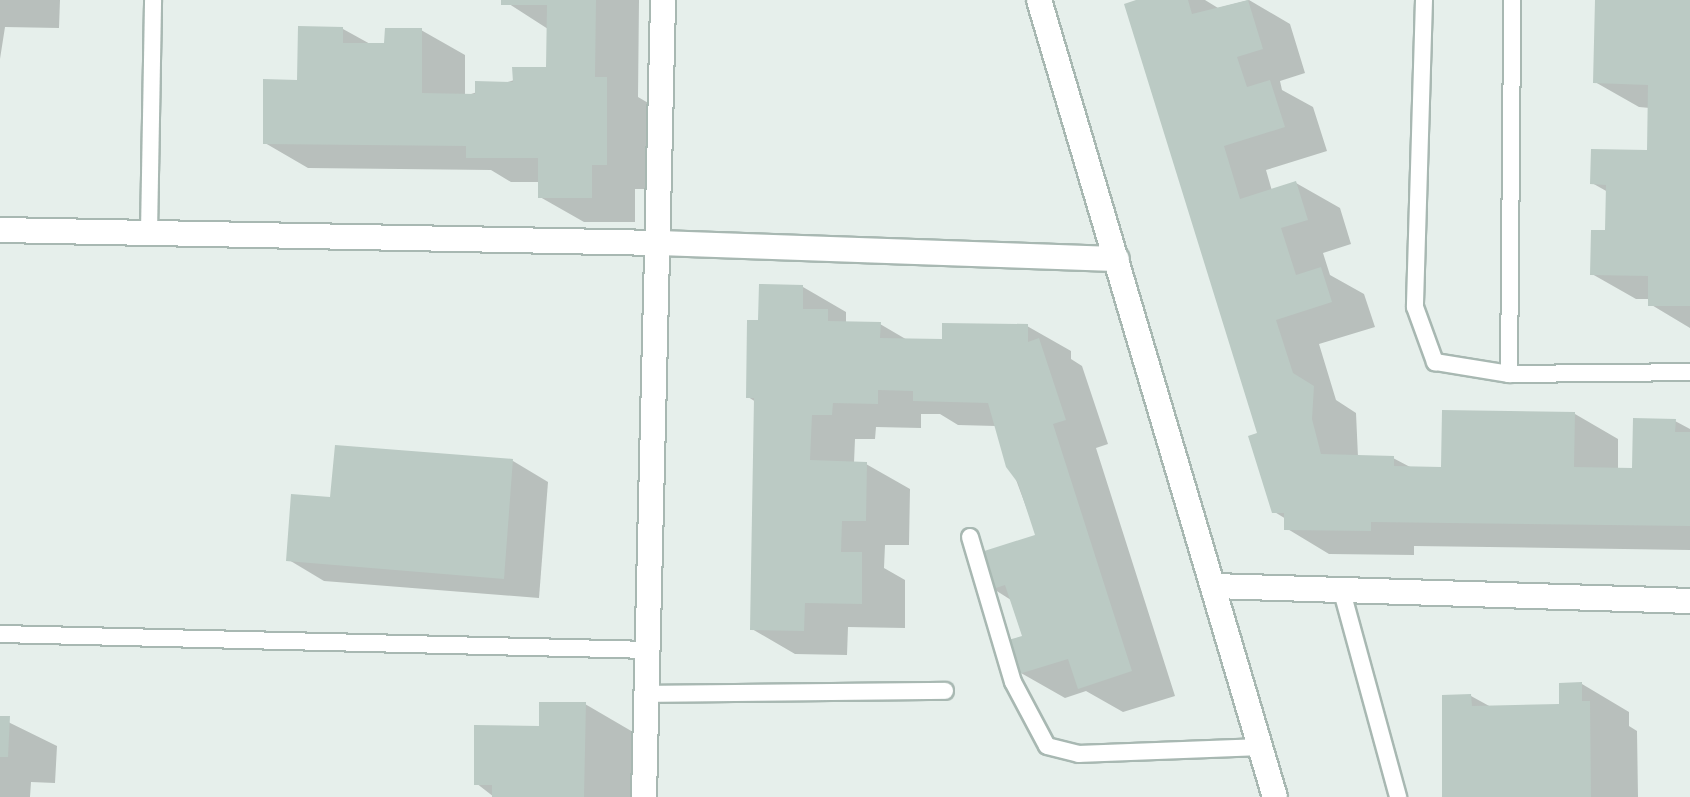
<!DOCTYPE html>
<style>
body{margin:0}
#map{position:relative;width:1690px;height:797px;overflow:hidden;background:#e6efeb;font-family:"Space Grotesk",sans-serif}
div>[style]{position:absolute}
.shadow>*{inset:0;background:#0003}
.building>*{inset:0;background:#bbcac4}
.roads{filter:drop-shadow(2px 0 #a8b8b2) drop-shadow(-2px 0 #a8b8b2) drop-shadow(0 2px #a8b8b2) drop-shadow(0 -2px #a8b8b2)}
.lane>*{height:16px;margin:-8px;padding:0 8px;transform-origin:8px;border-radius:8px;background:#fff}
.street>*{height:24px;margin:-12px;padding:0 12px;transform-origin:12px;border-radius:12px;background:#fff}
.secondary>*{height:24px;margin:-12px;padding:0 12px;transform-origin:12px;border-radius:12px;background:#fff}
span{translate:-50% -50%;white-space:nowrap;text-align:center;line-height:1.15;-webkit-text-stroke:7px #f7fbf9;paint-order:stroke}
</style>
<div id="map">
<div class="shadow">
<div style="clip-path:polygon(0 0,60px 0,59px 28px,5px 27px,0 59px)"></div>
<div style="clip-path:polygon(503px 0,639px 0,638px 97px,650px 104px,650px 189px,635px 189px,635px 222px,584px 222px,540px 197px,540px 182px,511px 182px,491px 170px,308px 168px,265px 143px,299px 82px,343px 29px,372px 45px,386px 45px,421px 30px,465px 55px,465px 96px,548px 69px,548px 29px)"></div>
<div style="clip-path:polygon(1143px 0,1205px 0,1218px 8px,1249px 0,1290px 24px,1305px 73px,1280px 81px,1282px 90px,1313px 107px,1327px 151px,1266px 170px,1272px 191px,1296px 183px,1340px 208px,1351px 244px,1323px 253px,1330px 275px,1364px 294px,1375px 327px,1319px 344px,1336px 400px,1356px 413px,1358px 457px,1393px 458px,1412px 468px,1443px 469px,1575px 414px,1618px 439px,1618px 470px,1634px 470px,1675px 421px,1690px 429px,1690px 550px,1414px 546px,1414px 555px,1329px 554px,1286px 528px,1286px 519px,1273px 511px,1259px 434px)"></div>
<div style="clip-path:polygon(1597px 0,1690px 0,1690px 328px,1650px 304px,1650px 299px,1636px 299px,1592px 274px,1607px 232px,1608px 192px,1592px 183px,1648px 153px,1650px 108px,1639px 107px,1595px 82px)"></div>
<div style="clip-path:polygon(803px 287px,846px 312px,846px 322px,880px 324px,909px 341px,945px 341px,1027px 326px,1071px 351px,1071px 359px,1082px 366px,1108px 444px,1096px 448px,1175px 696px,1123px 712px,1086px 691px,1065px 698px,1021px 673px,1025px 637px,1011px 600px,992px 588px,1037px 536px,996px 426px,958px 425px,940px 414px,921px 414px,921px 428px,876px 427px,875px 439px,855px 439px,854px 463px,866px 464px,910px 489px,909px 545px,885px 545px,884px 568px,905px 580px,905px 628px,848px 627px,847px 655px,795px 654px,752px 629px,756px 402px,748px 397px,760px 322px)"></div>
<div style="clip-path:polygon(513px 461px,548px 482px,539px 598px,324px 581px,289px 560px,332px 499px)"></div>
<div style="clip-path:polygon(1582px 684px,1629px 712px,1629px 726px,1637px 731px,1638px 797px,1445px 797px,1471px 696px,1491px 707px,1561px 706px)"></div>
<div style="clip-path:polygon(585px 704px,633px 732px,632px 797px,494px 797px,476px 783px,541px 729px)"></div>
<div style="clip-path:polygon(0 718px,57px 746px,55px 783px,31px 782px,30px 797px,0 797px)"></div>
</div>
<div class="building">
<div style="clip-path:polygon(501px 0,596px 0,595px 77px,607px 77px,607px 165px,592px 165px,592px 198px,538px 198px,538px 158px,466px 158px,466px 146px,263px 144px,263px 79px,297px 80px,298px 26px,343px 27px,343px 43px,384px 43px,385px 28px,422px 28px,422px 93px,475px 94px,475px 81px,513px 82px,512px 67px,546px 67px,547px 5px,501px 5px)"></div>
<div style="clip-path:polygon(1136px 0,1188px 0,1192px 14px,1248px 0,1263px 49px,1237px 57px,1247px 87px,1270px 80px,1285px 127px,1224px 146px,1240px 199px,1296px 181px,1308px 220px,1281px 228px,1296px 275px,1321px 267px,1332px 302px,1276px 320px,1293px 373px,1314px 386px,1312px 419px,1321px 454px,1394px 456px,1394px 466px,1441px 467px,1442px 410px,1575px 412px,1574px 467px,1632px 468px,1633px 418px,1676px 419px,1675px 432px,1690px 432px,1690px 526px,1371px 522px,1371px 531px,1284px 530px,1284px 513px,1272px 513px,1248px 436px,1257px 433px,1124px 4px)"></div>
<div style="clip-path:polygon(1595px 0,1690px 0,1690px 306px,1648px 306px,1648px 276px,1590px 275px,1591px 230px,1605px 230px,1606px 185px,1590px 184px,1591px 149px,1647px 150px,1648px 85px,1593px 83px)"></div>
<div style="clip-path:polygon(759px 284px,803px 285px,803px 309px,828px 309px,828px 321px,881px 322px,880px 338px,942px 339px,942px 323px,1028px 324px,1028px 342px,1039px 338px,1066px 420px,1053px 424px,1132px 671px,1078px 689px,1068px 659px,1019px 674px,1008px 640px,1022px 636px,1005px 585px,990px 590px,978px 553px,1035px 535px,1018px 483px,1006px 467px,988px 403px,913px 401px,913px 391px,878px 390px,878px 404px,833px 403px,832px 415px,812px 415px,810px 460px,867px 462px,866px 521px,842px 521px,841px 552px,862px 552px,862px 604px,805px 603px,804px 631px,750px 630px,754px 398px,746px 398px,747px 320px,758px 320px)"></div>
<div style="clip-path:polygon(335px 445px,513px 459px,504px 579px,286px 561px,291px 494px,330px 497px)"></div>
<div style="clip-path:polygon(1582px 682px,1582px 701px,1590px 701px,1591px 797px,1442px 797px,1442px 695px,1471px 694px,1472px 706px,1559px 704px,1559px 683px)"></div>
<div style="clip-path:polygon(539px 702px,586px 702px,584px 797px,492px 797px,492px 785px,474px 785px,474px 725px,539px 726px)"></div>
<div style="clip-path:polygon(0 716px,10px 716px,8px 757px,0 757px)"></div>
</div>
<div class="roads">
<div class="lane">
<div style="left:1424px;top:0;width:307px;rotate:91.7deg"></div>
<div style="left:1415px;top:307px;width:59px;rotate:70deg"></div>
<div style="left:1435px;top:362px;width:75px;rotate:9.2deg"></div>
<div style="left:1509px;top:374px;width:374px;rotate:-89.5deg"></div>
<div style="left:149px;top:233px;width:233px;rotate:-89deg"></div>
<div style="left:1509px;top:374px;width:181px;rotate:-0.6deg"></div>
<div style="left:970px;top:537px;width:151px;rotate:73.5deg"></div>
<div style="left:1013px;top:682px;width:72px;rotate:62deg"></div>
<div style="left:1047px;top:746px;width:33px;rotate:14deg"></div>
<div style="left:1079px;top:754px;width:182px;rotate:-2.2deg"></div>
<div style="left:1341px;top:588px;width:217px;rotate:74.7deg"></div>
<div style="left:0;top:634px;width:648px;rotate:1.41deg"></div>
<div style="left:646px;top:694px;width:299px;rotate:-0.6deg"></div>
</div>
<div class="street">
<div style="left:0;top:230px;width:657px;rotate:1.13deg"></div>
<div style="left:657px;top:243px;width:460px;rotate:2deg"></div>
<div style="left:1214px;top:586px;width:476px;rotate:1.8deg"></div>
<div style="left:644px;top:797px;width:797px;rotate:-88.63deg"></div>
</div>
<div class="secondary">
<div style="left:1039px;top:0;width:831px;rotate:73.51deg"></div>
</div>
</div>
</div>
